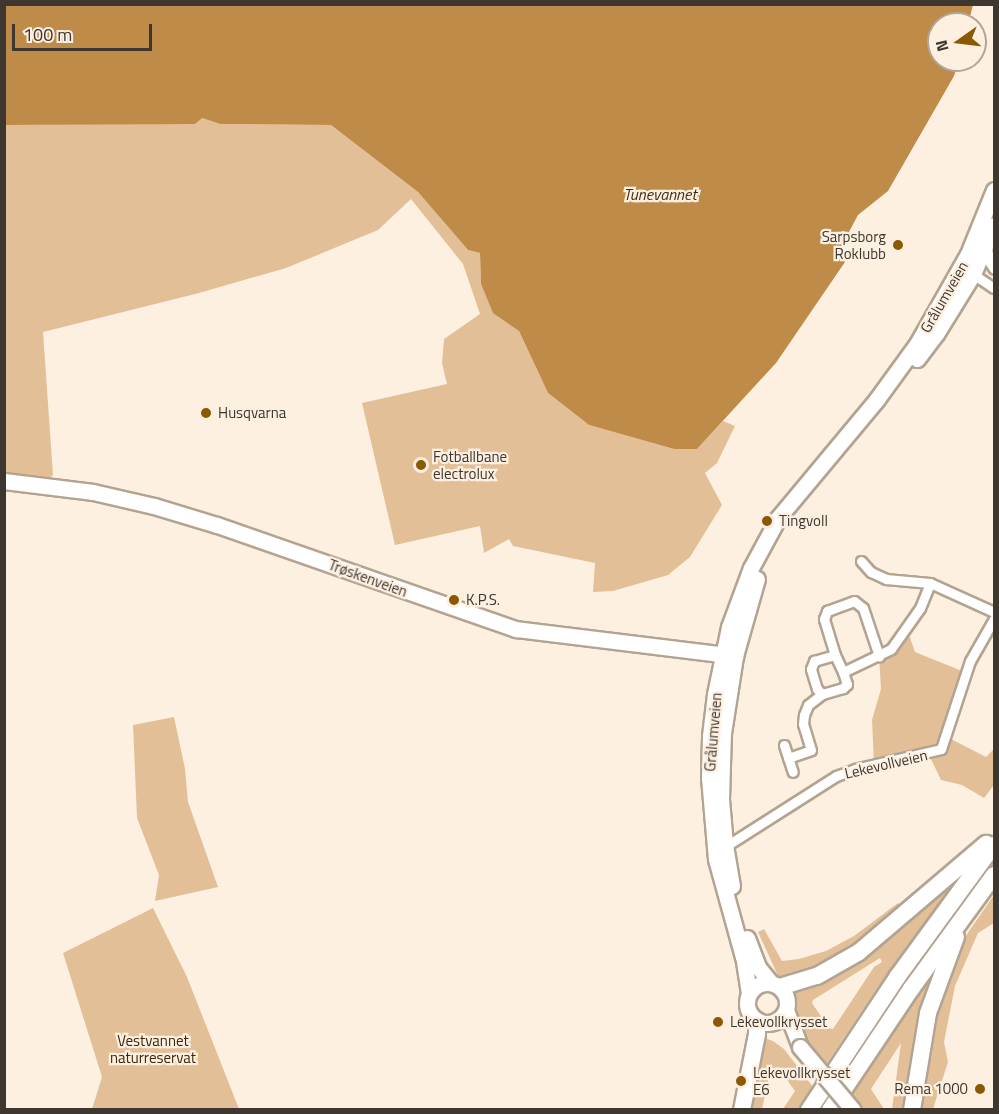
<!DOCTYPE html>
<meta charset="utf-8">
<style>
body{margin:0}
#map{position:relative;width:999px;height:1114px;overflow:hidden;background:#fdf0e1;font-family:"Titillium Web",sans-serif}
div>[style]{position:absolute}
.green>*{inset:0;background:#e2bf97}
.water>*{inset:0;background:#bf8b49}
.roads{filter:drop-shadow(2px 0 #b3a492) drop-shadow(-2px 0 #b3a492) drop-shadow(0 2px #b3a492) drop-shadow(0 -2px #b3a492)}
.street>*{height:9px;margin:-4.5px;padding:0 4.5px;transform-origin:4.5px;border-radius:4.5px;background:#fff}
.primary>*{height:15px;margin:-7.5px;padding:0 7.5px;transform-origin:7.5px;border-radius:7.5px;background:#fff}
.primary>.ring{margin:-7.5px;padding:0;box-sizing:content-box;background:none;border:15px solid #fff;border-radius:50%}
.highway>*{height:16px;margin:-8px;padding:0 8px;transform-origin:8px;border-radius:8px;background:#fff}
.bridges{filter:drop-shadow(2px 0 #b3a492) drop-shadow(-2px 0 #b3a492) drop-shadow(0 2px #b3a492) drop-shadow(0 -2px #b3a492)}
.primary-bridge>*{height:15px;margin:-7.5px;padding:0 7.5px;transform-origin:7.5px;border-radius:7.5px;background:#fff}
.dots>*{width:16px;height:16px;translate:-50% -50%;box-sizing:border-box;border:3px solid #fdf0e1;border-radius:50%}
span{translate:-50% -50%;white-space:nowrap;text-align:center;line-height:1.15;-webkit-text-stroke:4.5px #fdf0e1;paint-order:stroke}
.poi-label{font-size:15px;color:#3e3730}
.right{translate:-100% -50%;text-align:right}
.left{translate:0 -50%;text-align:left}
.street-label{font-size:15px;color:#3e3730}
.park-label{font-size:15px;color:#3d2709}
.water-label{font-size:16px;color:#432c0f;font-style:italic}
.frame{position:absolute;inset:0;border:6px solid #3e3730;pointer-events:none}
.north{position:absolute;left:927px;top:12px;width:60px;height:60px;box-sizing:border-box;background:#fdf0e1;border:2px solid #b1a69a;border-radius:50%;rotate:256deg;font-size:16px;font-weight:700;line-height:24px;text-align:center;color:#3e3730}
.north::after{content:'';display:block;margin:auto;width:21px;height:27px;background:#8b5803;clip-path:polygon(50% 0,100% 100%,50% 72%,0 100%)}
.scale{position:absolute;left:12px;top:24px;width:140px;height:27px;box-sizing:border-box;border:3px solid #3e3730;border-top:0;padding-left:8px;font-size:18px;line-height:21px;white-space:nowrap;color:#3e3730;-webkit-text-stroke:4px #fdf0e1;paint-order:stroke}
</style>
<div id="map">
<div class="green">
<div style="clip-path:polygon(202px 118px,220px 124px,331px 125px,418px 192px,468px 250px,480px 253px,481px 284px,493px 312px,519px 331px,548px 393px,589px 425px,674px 449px,697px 449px,723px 421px,735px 426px,717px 463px,705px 473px,722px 505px,690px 557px,668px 575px,613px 591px,593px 592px,595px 563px,513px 546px,509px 539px,484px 553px,480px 526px,395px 545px,362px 403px,447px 384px,442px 363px,444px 339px,480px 314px,463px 264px,411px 199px,378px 230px,286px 268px,199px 293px,43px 332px,53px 475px,49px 478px,5px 474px,4px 125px,93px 124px)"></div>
<div style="clip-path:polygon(907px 629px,915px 652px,967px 673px,947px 737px,986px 757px,994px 749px,994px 785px,984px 798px,962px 785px,941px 780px,928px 753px,874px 765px,872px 720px,881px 689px,879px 656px)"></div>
<div style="clip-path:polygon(174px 717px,185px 769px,188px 802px,218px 887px,155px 901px,159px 875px,137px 818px,133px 725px)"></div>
<div style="clip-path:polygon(evenodd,961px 873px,877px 988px,825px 1066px,800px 1032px,792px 1013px,790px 992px,961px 873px,880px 958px,882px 962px,874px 967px,833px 1029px,829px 1028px,812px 1003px,813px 1000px,880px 958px)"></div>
<div style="clip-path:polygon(994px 895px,994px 923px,978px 933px,955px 986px,944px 1042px,948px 1062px,933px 1109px,916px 1110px,923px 1061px,950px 965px,967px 934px)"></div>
<div style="clip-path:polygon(898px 903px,902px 909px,855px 948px,814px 970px,791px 976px,779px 978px,758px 932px,764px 929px,782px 961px,799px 959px,826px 951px,854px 936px)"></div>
<div style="clip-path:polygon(153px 908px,187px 977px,239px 1109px,92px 1109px,102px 1077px,63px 953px)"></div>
<div style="clip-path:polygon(941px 962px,908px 1109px,892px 1109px,901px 1043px,871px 1089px,884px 1109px,863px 1109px,849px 1096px)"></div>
<div style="clip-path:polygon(761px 1037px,773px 1041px,784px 1049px,813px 1087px,799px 1109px,783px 1109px,795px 1091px,778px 1067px,770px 1071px,762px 1109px,746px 1110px)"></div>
</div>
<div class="water">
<div style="clip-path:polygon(4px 5px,5px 4px,973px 5px,968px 24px,939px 24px,939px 60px,959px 60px,954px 76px,888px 191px,858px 215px,843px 243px,845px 262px,776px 363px,697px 449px,674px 449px,589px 425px,548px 393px,519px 331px,493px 313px,481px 284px,480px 253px,468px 250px,418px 192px,331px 125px,220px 124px,202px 118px,195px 124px,5px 125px)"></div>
</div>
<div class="roads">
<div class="street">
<div style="left:987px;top:247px;width:14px;rotate:82deg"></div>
<div style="left:989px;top:261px;width:9px;rotate:58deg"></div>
<div style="left:973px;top:270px;width:4px;rotate:90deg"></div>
<div style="left:973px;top:274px;width:25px;rotate:34deg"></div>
<div style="left:861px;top:561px;width:15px;rotate:48deg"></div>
<div style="left:871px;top:572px;width:17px;rotate:25deg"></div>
<div style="left:886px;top:579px;width:44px;rotate:5.2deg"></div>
<div style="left:930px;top:583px;width:70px;rotate:24.4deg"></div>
<div style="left:835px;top:655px;width:38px;rotate:-107deg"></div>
<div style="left:824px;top:619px;width:9px;rotate:-69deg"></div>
<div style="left:827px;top:611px;width:29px;rotate:-20deg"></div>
<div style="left:854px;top:601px;width:11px;rotate:38deg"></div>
<div style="left:863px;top:608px;width:51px;rotate:71.6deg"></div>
<div style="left:843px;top:672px;width:13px;rotate:72deg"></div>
<div style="left:847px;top:684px;width:6px;rotate:135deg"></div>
<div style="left:843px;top:688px;width:22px;rotate:164deg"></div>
<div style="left:822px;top:694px;width:7px;rotate:-135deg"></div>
<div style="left:817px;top:689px;width:21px;rotate:-107deg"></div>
<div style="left:811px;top:669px;width:9px;rotate:-69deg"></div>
<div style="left:814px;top:661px;width:22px;rotate:-16deg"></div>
<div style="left:835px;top:655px;width:19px;rotate:65deg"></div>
<div style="left:843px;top:672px;width:53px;rotate:-25.6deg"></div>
<div style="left:891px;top:649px;width:50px;rotate:-54.7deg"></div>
<div style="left:920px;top:608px;width:27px;rotate:-68deg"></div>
<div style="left:784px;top:745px;width:28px;rotate:72deg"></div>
<div style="left:788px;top:758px;width:24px;rotate:-19deg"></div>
<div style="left:811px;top:750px;width:27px;rotate:-107deg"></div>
<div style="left:803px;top:724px;width:9px;rotate:-84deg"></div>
<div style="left:804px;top:715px;width:11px;rotate:-68deg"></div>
<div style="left:808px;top:705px;width:18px;rotate:-38deg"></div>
<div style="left:723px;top:848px;width:134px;rotate:-32.5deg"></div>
<div style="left:836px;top:776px;width:20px;rotate:-20deg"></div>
<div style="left:855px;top:769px;width:88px;rotate:-13.1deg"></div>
<div style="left:941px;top:749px;width:93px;rotate:-71.8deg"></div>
<div style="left:970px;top:661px;width:48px;rotate:-60.3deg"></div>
</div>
<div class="primary">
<div style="left:917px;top:359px;width:31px;rotate:-53deg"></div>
<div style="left:936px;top:334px;width:70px;rotate:-58.3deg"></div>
<div style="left:973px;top:274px;width:53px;rotate:-66.8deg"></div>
<div style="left:4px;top:481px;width:90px;rotate:7deg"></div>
<div style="left:93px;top:492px;width:63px;rotate:12.9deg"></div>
<div style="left:154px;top:506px;width:66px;rotate:16.8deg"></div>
<div style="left:217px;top:525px;width:317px;rotate:19.2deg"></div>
<div style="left:516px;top:629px;width:221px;rotate:7deg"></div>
<div style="left:732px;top:886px;width:42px;rotate:-99.7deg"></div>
<div style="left:725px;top:845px;width:46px;rotate:-95deg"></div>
<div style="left:721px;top:799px;width:66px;rotate:-88.3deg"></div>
<div style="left:723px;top:733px;width:78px;rotate:-81.1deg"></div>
<div style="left:735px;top:656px;width:80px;rotate:-74.1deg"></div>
<div style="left:747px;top:938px;width:31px;rotate:69deg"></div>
<div style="left:758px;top:967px;width:19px;rotate:51deg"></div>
<div class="ring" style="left:747px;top:983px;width:25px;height:25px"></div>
<div style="left:749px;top:993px;width:36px;rotate:-99deg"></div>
<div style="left:743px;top:957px;width:102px;rotate:-105.4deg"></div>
<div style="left:716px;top:859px;width:81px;rotate:-94.9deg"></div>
<div style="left:709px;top:778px;width:42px;rotate:-88.6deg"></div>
<div style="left:710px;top:736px;width:42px;rotate:-83.2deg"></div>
<div style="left:715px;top:694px;width:68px;rotate:-78.2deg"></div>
<div style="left:729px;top:627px;width:63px;rotate:-69.6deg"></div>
<div style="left:751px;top:568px;width:57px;rotate:-61.6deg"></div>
<div style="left:778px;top:518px;width:155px;rotate:-50.2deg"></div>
<div style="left:877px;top:399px;width:68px;rotate:-54deg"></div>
<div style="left:917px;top:344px;width:103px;rotate:-60.5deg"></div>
<div style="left:968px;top:254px;width:69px;rotate:-67.9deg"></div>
<div style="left:786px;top:1010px;width:40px;rotate:69deg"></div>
</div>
<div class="highway">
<div style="left:780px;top:987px;width:39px;rotate:-17deg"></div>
<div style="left:817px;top:976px;width:48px;rotate:-29.7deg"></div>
<div style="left:859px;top:952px;width:167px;rotate:-40.4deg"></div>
<div style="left:742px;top:1110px;width:77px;rotate:-78.8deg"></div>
<div style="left:757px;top:1034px;width:13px;rotate:-90deg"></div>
<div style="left:809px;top:1110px;width:161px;rotate:-56.4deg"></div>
<div style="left:898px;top:976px;width:162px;rotate:-53.8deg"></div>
<div style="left:830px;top:1110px;width:146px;rotate:-56.2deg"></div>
<div style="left:911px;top:989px;width:141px;rotate:-53.9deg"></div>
<div style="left:912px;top:1110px;width:98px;rotate:-80.6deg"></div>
<div style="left:928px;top:1013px;width:81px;rotate:-69.8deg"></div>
</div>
</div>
<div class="bridges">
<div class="primary-bridge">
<div style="left:800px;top:1047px;width:82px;rotate:49.9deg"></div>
</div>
</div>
<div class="dots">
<div style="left:898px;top:245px;background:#8b5803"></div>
<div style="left:206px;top:413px;background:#8b5803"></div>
<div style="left:421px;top:465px;background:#8b5803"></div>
<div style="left:767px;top:521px;background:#8b5803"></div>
<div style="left:454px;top:600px;background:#8b5803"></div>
<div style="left:718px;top:1022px;background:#8b5803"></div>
<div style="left:741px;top:1081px;background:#8b5803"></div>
<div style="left:980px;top:1089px;background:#8b5803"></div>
</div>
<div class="poi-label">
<span class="right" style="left:886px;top:245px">Sarpsborg<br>Roklubb</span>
<span class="left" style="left:218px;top:413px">Husqvarna</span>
<span class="left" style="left:433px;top:465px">Fotballbane<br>electrolux</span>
<span class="left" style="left:779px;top:521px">Tingvoll</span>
<span class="left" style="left:466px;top:600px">K.P.S.</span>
<span class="left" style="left:730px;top:1022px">Lekevollkrysset</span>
<span class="left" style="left:753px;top:1081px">Lekevollkrysset<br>E6</span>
<span class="right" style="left:968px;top:1089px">Rema 1000</span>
</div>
<div class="street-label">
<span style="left:944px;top:297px;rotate:-60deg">Grålumveien</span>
<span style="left:368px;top:578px;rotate:20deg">Trøskenveien</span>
<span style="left:713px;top:732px;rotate:-85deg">Grålumveien</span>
<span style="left:886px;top:764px;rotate:-13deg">Lekevollveien</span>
</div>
<div class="park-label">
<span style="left:153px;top:1049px">Vestvannet<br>naturreservat</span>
</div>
<div class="water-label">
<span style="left:660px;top:194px">Tunevannet</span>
</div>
<div class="frame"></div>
<div class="north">N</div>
<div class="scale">100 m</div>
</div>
